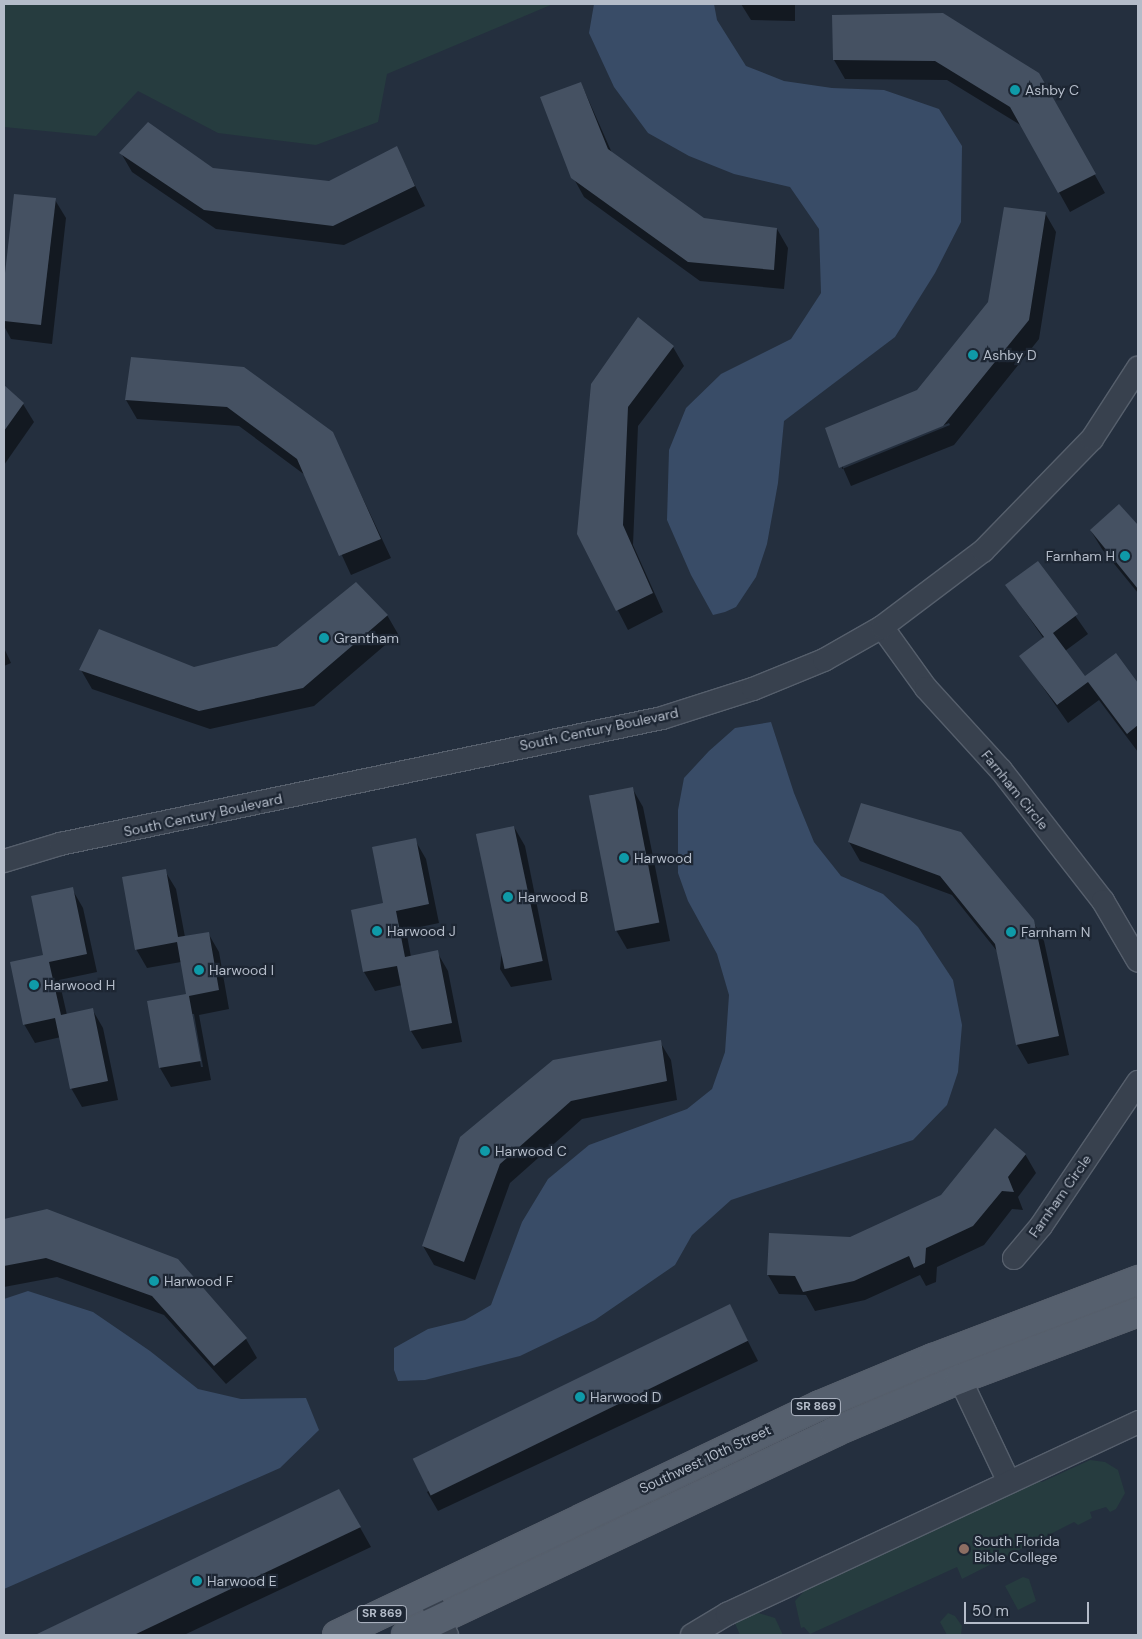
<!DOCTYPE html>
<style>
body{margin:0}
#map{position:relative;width:1142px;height:1639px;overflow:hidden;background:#242f3e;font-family:"DM Sans",sans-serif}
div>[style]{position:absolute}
.green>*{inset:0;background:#263c3f}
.water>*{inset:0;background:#394c67}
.shadow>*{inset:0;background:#0007}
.building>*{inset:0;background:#455162;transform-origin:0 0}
.roads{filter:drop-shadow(1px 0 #565f6c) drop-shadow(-1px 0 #565f6c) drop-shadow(0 1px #565f6c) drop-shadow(0 -1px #565f6c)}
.minor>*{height:22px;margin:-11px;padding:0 11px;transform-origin:11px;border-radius:11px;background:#38414e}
.major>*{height:28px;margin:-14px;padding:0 14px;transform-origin:14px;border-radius:14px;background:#56606e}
.dots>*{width:14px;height:14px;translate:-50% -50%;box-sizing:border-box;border:2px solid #1d2633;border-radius:50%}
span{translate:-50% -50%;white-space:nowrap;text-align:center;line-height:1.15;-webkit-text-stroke:4.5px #1d2633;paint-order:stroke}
.shield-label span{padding:1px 4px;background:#1d2633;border:1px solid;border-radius:4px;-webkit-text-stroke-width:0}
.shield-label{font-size:12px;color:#b4bcc9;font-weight:700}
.poi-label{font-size:14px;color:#b4bcc9}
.left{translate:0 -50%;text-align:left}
.right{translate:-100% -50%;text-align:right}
.street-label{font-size:14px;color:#b4bcc9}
.frame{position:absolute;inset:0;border:5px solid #b4bcc9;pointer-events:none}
.scale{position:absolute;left:964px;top:1602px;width:125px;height:22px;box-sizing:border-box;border:2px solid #b4bcc9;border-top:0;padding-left:6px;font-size:15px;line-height:18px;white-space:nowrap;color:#b4bcc9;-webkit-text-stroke:4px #1d2633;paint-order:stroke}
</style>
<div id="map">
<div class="green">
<div style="clip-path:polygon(4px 4px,553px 4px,387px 74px,378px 122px,316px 145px,218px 133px,138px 91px,96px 136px,4px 127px)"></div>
<div style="clip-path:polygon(1090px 1460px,1105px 1462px,1118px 1470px,1125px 1493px,1116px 1509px,1110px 1512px,1106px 1507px,1090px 1512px,1092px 1518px,1078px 1525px,1074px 1522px,962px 1579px,957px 1567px,810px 1634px,804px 1627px,801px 1628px,795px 1601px,806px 1589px,1036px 1480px,1042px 1482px)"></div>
<div style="clip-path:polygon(1023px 1577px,1029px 1579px,1036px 1601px,1018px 1610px,1005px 1586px)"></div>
<div style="clip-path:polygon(755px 1612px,775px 1618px,783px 1635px,740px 1635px,734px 1621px)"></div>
<div style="clip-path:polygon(948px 1613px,955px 1616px,962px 1626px,961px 1635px,947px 1635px,940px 1622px)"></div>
</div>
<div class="water">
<div style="clip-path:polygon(594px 4px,714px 4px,717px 20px,746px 66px,784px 81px,832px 88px,884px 90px,939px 109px,962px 146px,961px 222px,935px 273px,895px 337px,784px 421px,778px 483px,767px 544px,756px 577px,736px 607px,725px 612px,713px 615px,691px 575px,667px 520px,669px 450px,686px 408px,721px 374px,791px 339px,821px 293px,819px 229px,790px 187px,734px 174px,689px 156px,648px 133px,614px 87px,589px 33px)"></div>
<div style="clip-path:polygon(771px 722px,794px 793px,814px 842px,841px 876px,883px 894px,918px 927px,953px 980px,962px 1025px,958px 1072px,947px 1105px,913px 1140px,731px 1200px,692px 1235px,675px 1265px,595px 1320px,520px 1356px,425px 1380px,398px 1381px,394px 1370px,394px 1348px,428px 1329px,465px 1320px,491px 1305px,522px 1222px,548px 1179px,589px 1145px,687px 1109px,712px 1089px,725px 1052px,729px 995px,717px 954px,688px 901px,678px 873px,678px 810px,684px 778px,709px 751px,735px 728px)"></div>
<div style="clip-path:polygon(28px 1291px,93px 1312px,150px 1351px,198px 1389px,241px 1399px,306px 1398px,319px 1430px,280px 1468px,4px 1589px,4px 1299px)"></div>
</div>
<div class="shadow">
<div style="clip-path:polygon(741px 4px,795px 4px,795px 21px,751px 20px)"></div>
<div style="clip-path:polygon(834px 16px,1038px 74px,1105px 193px,1070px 212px,1022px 126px,947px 80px,845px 79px,834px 60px)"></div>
<div style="clip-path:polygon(581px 83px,612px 153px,703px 220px,777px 229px,788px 248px,784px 289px,700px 281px,584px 197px,573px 177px)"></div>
<div style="clip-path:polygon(397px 148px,425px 206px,344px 245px,216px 229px,132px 172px,121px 153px,212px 169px,329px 182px)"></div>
<div style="clip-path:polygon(15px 195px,55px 200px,66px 218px,52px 344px,11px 339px,4px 326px,4px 293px)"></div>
<div style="clip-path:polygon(evenodd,1045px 213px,1056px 232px,1039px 339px,954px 445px,851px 486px,826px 429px,918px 391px,989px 302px,1045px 213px,949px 423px,950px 425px,842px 469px,842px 466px,949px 423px)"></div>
<div style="clip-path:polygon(673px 347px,684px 366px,638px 426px,633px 545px,663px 612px,628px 630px,578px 533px,592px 385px)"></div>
<div style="clip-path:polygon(132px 358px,332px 433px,391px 558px,351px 575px,305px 475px,239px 426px,137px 419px,126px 400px)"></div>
<div style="clip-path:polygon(4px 387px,23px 404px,34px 422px,4px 465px)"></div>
<div style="clip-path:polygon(1119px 506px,1138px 527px,1138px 593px,1102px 549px,1091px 531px)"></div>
<div style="clip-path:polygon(1038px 563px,1088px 634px,1065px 651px,1085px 678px,1115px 655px,1138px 685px,1138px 752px,1099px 700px,1068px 723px,1021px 656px,1044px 639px,1007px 586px)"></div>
<div style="clip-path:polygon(387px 615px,398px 634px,314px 706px,210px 729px,92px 689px,81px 670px,194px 669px)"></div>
<div style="clip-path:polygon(4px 648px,11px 663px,4px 666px)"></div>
<div style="clip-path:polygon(632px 788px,643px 807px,670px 941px,627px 949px,616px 930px,591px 795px)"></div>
<div style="clip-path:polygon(862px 804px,1033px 921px,1044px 941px,1069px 1055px,1028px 1064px,1017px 1045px,997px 951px,952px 895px,860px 861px,849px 842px)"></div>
<div style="clip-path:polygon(514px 827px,525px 846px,552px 980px,511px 987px,500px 969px)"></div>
<div style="clip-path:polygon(415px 840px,426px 859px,439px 923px,406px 930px,411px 957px,437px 952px,448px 971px,462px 1042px,422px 1049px,411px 1031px,402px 985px,375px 991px,364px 972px,352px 911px,385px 904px)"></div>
<div style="clip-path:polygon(evenodd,165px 871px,176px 889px,185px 937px,208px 933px,219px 952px,229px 1009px,199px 1015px,211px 1080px,171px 1087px,160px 1068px,148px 1002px,188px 995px,181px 962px,147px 968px,136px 949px,165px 871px,191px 1014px,194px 1014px,203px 1067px,201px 1067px,191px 1014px)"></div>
<div style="clip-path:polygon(72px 889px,83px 908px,97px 972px,59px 980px,67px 1015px,92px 1009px,103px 1028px,118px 1100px,82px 1107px,71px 1088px,61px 1037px,35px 1043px,24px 1024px,44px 956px)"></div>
<div style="clip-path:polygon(660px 1042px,671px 1060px,677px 1100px,582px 1119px,510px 1183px,475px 1280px,434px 1265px,423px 1246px,461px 1138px)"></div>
<div style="clip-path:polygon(1025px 1154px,1036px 1173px,1018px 1197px,1023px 1210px,1012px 1209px,984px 1245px,937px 1267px,936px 1282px,926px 1286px,920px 1275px,865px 1300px,815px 1311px,806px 1295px,779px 1294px,768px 1275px,942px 1196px)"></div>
<div style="clip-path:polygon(47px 1211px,178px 1260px,246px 1339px,257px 1358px,226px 1384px,164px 1315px,57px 1277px,4px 1287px,4px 1221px)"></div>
<div style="clip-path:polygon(730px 1306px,758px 1361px,438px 1511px,427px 1492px)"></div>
<div style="clip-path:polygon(339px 1490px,371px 1547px,184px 1635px,38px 1635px)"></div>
</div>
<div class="building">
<div style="clip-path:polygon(943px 13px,1039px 73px,1096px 174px,1058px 193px,1010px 107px,935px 61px,833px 60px,832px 15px)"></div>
<div style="clip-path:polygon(581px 82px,608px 149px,704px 218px,777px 228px,774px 270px,688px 262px,571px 178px,540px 97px)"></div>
<div style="clip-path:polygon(148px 122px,213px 168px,329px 181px,397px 146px,415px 186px,333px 226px,204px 210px,119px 153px)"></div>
<div style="clip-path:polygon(14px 194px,56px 198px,41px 325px,4px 321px,4px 282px)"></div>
<div style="clip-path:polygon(1004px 207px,1046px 212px,1029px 320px,943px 426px,839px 468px,825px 428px,917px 390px,988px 302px)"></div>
<div style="clip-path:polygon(638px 317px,674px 346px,628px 407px,623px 525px,653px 593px,616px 611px,577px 534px,591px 384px)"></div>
<div style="clip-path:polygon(131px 357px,244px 367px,333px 432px,381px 539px,339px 556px,297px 459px,227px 407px,125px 400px)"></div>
<div style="clip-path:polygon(4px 385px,24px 403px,4px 431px)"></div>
<div style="clip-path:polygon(1119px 504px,1138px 525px,1138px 589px,1090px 530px)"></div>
<div style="clip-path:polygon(1038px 561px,1078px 614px,1053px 633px,1085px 676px,1116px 653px,1138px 683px,1138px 725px,1127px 734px,1088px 682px,1057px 705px,1019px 656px,1044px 637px,1005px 585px)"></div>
<div style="clip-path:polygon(356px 582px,388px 615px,303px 688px,199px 711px,79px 670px,99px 629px,194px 667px,277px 646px)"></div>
<div style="left:633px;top:787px;width:138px;height:45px;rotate:79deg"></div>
<div style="clip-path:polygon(861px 803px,961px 832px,1034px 920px,1059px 1036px,1016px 1045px,995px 944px,940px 876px,848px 842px)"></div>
<div style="left:514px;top:826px;width:138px;height:39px;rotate:78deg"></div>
<div style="clip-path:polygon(416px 838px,429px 904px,396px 911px,405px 957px,438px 950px,452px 1023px,410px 1031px,397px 966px,363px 972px,351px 910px,383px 903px,372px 847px)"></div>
<div style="clip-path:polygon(166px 869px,178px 937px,209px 932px,219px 990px,189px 996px,201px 1061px,159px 1068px,147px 1001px,186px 994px,177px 942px,135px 950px,122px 877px)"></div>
<div style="clip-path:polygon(73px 887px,87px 954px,49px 962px,61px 1015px,93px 1008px,108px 1081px,70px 1089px,55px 1018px,23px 1025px,10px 962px,43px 955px,31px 896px)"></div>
<div style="clip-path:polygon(661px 1040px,667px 1081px,571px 1101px,500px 1164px,464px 1262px,422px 1246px,460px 1137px,553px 1060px)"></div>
<div style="clip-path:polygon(995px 1128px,1026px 1154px,1008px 1177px,1014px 1192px,1002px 1191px,973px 1226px,926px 1248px,925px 1263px,914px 1268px,909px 1256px,854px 1281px,803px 1292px,795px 1276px,767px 1275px,769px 1233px,850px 1237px,941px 1195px)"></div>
<div style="clip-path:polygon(47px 1209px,178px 1259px,247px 1338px,214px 1366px,152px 1296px,46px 1258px,4px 1266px,4px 1219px)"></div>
<div style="left:730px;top:1304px;width:41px;height:353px;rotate:64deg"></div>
<div style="clip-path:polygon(339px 1489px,361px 1527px,134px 1635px,35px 1635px)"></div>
</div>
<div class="roads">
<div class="minor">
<div style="left:882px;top:627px;width:75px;rotate:54.2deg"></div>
<div style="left:926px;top:688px;width:111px;rotate:47.6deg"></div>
<div style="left:1001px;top:770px;width:166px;rotate:52.1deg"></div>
<div style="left:1103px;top:901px;width:69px;rotate:59.7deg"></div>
<div style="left:4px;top:861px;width:59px;rotate:-16.9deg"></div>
<div style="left:60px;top:844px;width:615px;rotate:-11.82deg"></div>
<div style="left:662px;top:718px;width:96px;rotate:-17.7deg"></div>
<div style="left:753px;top:689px;width:77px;rotate:-22.2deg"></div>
<div style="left:824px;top:660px;width:67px;rotate:-29.6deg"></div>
<div style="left:882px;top:627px;width:126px;rotate:-37deg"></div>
<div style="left:983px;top:551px;width:156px;rotate:-45.8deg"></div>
<div style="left:1092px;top:439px;width:85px;rotate:-57.1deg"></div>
<div style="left:1014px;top:1258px;width:42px;rotate:-49.8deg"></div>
<div style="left:1041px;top:1226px;width:174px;rotate:-56deg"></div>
<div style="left:960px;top:1379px;width:114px;rotate:64.6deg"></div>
<div style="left:427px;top:1592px;width:47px;rotate:65.1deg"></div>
<div style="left:692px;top:1635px;width:41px;rotate:-31deg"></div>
<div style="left:727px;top:1614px;width:454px;rotate:-25deg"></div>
</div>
<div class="major">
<div style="left:337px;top:1635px;width:535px;rotate:-25.46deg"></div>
<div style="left:820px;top:1405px;width:122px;rotate:-22.6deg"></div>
<div style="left:933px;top:1358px;width:219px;rotate:-20.8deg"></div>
<div style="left:406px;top:1635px;width:475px;rotate:-25.3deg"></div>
<div style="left:835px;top:1432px;width:136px;rotate:-23deg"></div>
<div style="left:960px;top:1379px;width:190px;rotate:-20.6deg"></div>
</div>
</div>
<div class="dots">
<div style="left:1015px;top:90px;background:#0f9aa8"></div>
<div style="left:973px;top:355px;background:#0f9aa8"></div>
<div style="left:1125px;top:556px;background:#0f9aa8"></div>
<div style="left:324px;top:638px;background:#0f9aa8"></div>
<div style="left:624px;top:858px;background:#0f9aa8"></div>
<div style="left:508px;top:897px;background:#0f9aa8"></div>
<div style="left:377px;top:931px;background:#0f9aa8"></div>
<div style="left:1011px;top:932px;background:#0f9aa8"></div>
<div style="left:199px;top:970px;background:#0f9aa8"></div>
<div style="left:34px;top:985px;background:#0f9aa8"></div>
<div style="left:485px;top:1151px;background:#0f9aa8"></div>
<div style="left:154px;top:1281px;background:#0f9aa8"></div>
<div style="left:580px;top:1397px;background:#0f9aa8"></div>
<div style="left:964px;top:1549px;background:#8d6e63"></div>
<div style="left:197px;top:1581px;background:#0f9aa8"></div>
</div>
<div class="shield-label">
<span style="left:816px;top:1407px">SR 869</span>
<span style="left:382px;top:1614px">SR 869</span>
</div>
<div class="poi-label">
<span class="left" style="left:1025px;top:90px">Ashby C</span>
<span class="left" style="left:983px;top:355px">Ashby D</span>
<span class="right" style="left:1115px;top:556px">Farnham H</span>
<span class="left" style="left:334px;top:638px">Grantham</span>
<span class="left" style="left:634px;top:858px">Harwood</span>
<span class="left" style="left:518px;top:897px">Harwood B</span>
<span class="left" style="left:387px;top:931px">Harwood J</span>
<span class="left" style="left:1021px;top:932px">Farnham N</span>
<span class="left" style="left:209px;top:970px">Harwood I</span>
<span class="left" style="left:44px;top:985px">Harwood H</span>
<span class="left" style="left:495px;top:1151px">Harwood C</span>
<span class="left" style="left:164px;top:1281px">Harwood F</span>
<span class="left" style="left:590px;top:1397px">Harwood D</span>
<span class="left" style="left:974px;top:1549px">South Florida<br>Bible College</span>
<span class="left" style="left:207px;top:1581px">Harwood E</span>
</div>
<div class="street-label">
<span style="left:599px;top:729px;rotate:-12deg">South Century Boulevard</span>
<span style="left:1015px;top:790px;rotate:51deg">Farnham Circle</span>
<span style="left:203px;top:815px;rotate:-12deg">South Century Boulevard</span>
<span style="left:1060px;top:1196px;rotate:-55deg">Farnham Circle</span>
<span style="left:705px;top:1459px;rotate:-25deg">Southwest 10th Street</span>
</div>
<div class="frame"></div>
<div class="scale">50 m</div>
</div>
